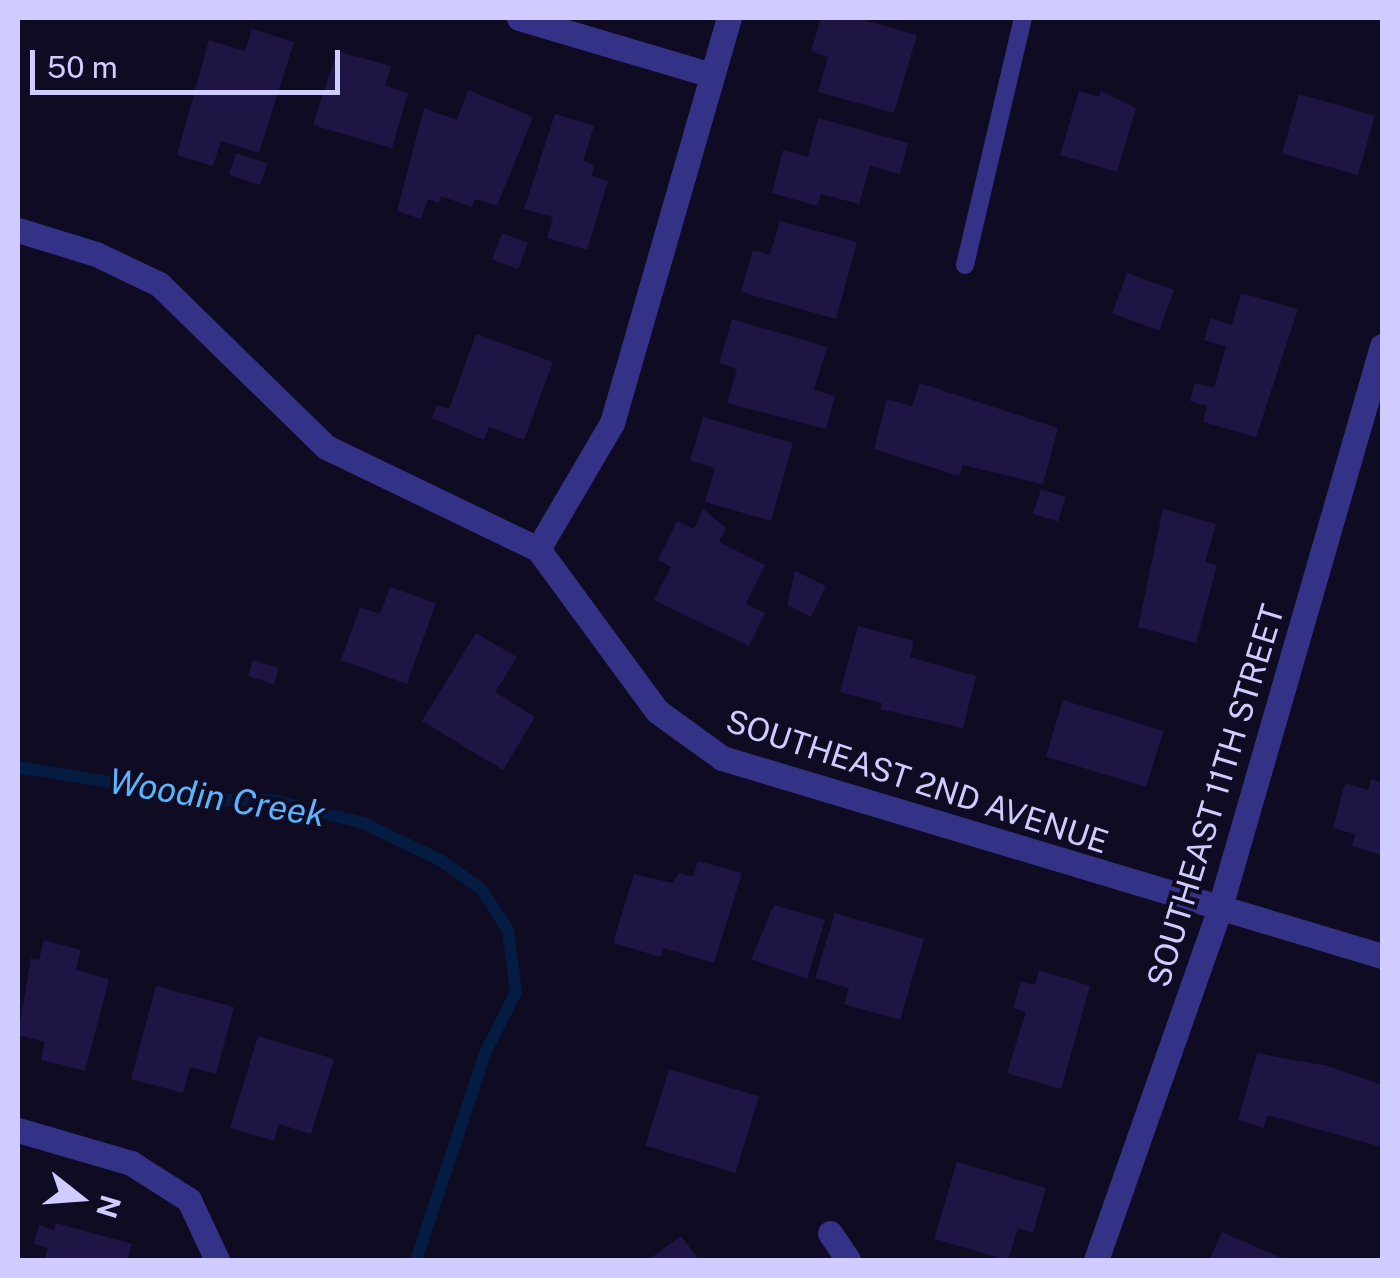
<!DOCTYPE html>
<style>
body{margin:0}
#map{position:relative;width:1400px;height:1278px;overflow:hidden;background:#0f0b22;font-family:"Public Sans",sans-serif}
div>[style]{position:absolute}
.stream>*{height:12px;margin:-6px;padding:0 6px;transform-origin:6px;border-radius:6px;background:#051c42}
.building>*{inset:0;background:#1e1545;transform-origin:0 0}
.service>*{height:18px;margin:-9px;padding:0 9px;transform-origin:9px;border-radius:9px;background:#333286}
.minor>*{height:25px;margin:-12.5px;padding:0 12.5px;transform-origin:12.5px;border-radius:12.5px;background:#333286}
span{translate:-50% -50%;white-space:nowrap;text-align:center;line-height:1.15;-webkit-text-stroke:8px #0f0b22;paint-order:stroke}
.street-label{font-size:32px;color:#d1ccff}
.water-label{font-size:35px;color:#5ab5ff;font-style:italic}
.frame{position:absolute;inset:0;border:20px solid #d1ccff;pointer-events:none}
.north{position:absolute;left:30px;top:1148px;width:100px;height:100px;-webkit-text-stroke:8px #0f0b22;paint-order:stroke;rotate:107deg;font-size:28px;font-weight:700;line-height:40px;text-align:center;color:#d1ccff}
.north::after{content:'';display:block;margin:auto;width:35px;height:45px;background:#d1ccff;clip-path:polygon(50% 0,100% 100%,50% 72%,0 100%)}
.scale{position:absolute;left:30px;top:50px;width:310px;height:45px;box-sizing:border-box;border:5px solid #d1ccff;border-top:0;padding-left:12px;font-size:30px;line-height:35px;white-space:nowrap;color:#d1ccff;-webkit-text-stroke:8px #0f0b22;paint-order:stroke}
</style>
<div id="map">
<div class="stream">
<div style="left:18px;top:767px;width:207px;rotate:9.2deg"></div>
<div style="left:222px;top:800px;width:51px"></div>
<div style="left:273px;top:800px;width:93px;rotate:14.3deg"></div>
<div style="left:363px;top:823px;width:88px;rotate:25.7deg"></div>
<div style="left:442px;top:861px;width:48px;rotate:35.7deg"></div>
<div style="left:481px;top:889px;width:49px;rotate:56.6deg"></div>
<div style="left:508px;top:930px;width:63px;rotate:82.6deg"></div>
<div style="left:516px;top:992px;width:66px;rotate:117deg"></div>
<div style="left:486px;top:1051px;width:220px;rotate:108.5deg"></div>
</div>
<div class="building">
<div style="clip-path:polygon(821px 18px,856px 18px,917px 35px,894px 113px,818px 92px,828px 57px,811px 51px)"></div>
<div style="clip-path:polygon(252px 29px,294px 42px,259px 153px,221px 141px,213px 166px,177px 155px,209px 40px,245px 51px)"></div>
<div style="clip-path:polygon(337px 51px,391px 66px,385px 86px,408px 93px,392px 148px,313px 125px)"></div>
<div style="clip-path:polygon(468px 90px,533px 117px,497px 206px,475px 199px,472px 207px,441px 196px,439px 203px,428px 199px,421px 219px,397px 211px,424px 108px,457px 120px)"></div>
<div style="clip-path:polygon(1079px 91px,1099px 97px,1101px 91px,1136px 108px,1117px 172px,1060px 155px)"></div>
<div style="left:1299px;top:94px;width:79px;height:62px;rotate:16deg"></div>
<div style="clip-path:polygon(555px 114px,594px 126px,583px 161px,595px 165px,592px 176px,608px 181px,587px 250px,547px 238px,553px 217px,524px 209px)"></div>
<div style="clip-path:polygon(818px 118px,908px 143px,900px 174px,870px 166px,859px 204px,821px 194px,817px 206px,772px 193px,783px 150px,808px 157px)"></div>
<div style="left:236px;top:153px;width:33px;height:23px;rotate:18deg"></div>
<div style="clip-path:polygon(780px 221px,857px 242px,836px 319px,741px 292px,753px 250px,770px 255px)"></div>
<div style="left:502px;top:233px;width:28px;height:28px;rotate:21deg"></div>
<div style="left:1127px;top:273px;width:50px;height:43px;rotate:20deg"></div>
<div style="clip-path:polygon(1241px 293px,1298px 309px,1256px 437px,1203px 422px,1207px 406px,1190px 401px,1195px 383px,1214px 388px,1226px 346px,1204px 340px,1211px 318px,1232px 325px)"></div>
<div style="clip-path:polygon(732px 319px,827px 347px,814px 390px,835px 396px,826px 429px,727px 403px,737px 369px,719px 363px)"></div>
<div style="clip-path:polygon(476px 334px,553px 362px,524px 440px,489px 427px,484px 440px,432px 418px,437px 405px,449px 409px)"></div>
<div style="clip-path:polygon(920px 383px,1058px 428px,1043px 484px,963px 465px,959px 476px,874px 449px,887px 399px,912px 406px)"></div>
<div style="clip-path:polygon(703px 417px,793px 443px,771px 521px,705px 502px,715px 468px,690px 461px)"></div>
<div style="left:1041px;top:489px;width:26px;height:26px;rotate:18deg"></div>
<div style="clip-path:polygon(703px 509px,726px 528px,719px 542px,765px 565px,746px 604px,765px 613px,749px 646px,654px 600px,671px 567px,658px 560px,677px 521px,694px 529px)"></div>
<div style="clip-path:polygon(1163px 509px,1216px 524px,1205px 562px,1217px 565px,1196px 643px,1138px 627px)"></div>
<div style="clip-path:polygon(795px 571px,826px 586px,811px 617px,787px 605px)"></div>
<div style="clip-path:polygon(390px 587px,436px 603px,407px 684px,341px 660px,360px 607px,380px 614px)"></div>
<div style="clip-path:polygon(858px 626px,914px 641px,910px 657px,976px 676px,963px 728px,880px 709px,882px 703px,840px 692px)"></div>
<div style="clip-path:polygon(476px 633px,517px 657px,495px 692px,535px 717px,503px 770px,422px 721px)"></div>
<div style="left:253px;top:660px;width:27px;height:17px;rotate:17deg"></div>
<div style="left:1063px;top:700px;width:105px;height:59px;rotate:17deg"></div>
<div style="clip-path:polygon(1371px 779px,1382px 783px,1382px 855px,1352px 846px,1355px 834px,1333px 828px,1345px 783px,1368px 790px)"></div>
<div style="clip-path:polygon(698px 861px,742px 873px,714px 963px,663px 948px,661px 957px,613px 943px,634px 874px,672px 883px,680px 873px,693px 877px)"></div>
<div style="clip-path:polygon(774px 905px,825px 920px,807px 979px,751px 959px)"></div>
<div style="clip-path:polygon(835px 913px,924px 939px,900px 1020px,844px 1004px,849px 988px,815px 978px)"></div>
<div style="clip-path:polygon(44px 940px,81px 950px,76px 970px,109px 979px,85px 1071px,41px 1060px,45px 1042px,18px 1035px,31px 958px,39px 960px)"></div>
<div style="clip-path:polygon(1039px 970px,1090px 986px,1061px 1089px,1007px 1073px,1026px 1012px,1013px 1008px,1021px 981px,1035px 985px)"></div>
<div style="clip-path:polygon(156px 986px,234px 1007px,216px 1074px,190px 1067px,183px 1093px,131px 1079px)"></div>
<div style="clip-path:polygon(258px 1036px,334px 1059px,311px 1134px,279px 1124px,274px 1141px,230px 1128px)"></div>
<div style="clip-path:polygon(1257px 1053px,1328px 1066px,1382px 1085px,1382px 1147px,1267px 1115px,1264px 1128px,1238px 1120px)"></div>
<div style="left:669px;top:1069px;width:94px;height:80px;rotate:17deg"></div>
<div style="clip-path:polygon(957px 1162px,1046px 1188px,1033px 1233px,1018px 1228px,1008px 1260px,934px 1239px)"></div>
<div style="clip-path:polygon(56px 1223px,132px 1244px,127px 1260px,44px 1260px,48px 1248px,34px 1244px,39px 1225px,54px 1230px)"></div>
<div style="clip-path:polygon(1222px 1232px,1286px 1260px,1209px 1260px)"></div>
<div style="clip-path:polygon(681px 1236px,699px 1260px,648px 1260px)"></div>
</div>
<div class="service">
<div style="left:965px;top:265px;width:254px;rotate:-76.8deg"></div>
</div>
<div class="minor">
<div style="left:519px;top:18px;width:201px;rotate:16.5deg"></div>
<div style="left:18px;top:230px;width:82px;rotate:17.1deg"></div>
<div style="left:96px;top:254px;width:70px;rotate:25.5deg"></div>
<div style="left:159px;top:284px;width:233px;rotate:44.3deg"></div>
<div style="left:326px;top:447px;width:235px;rotate:25.7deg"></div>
<div style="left:538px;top:549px;width:201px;rotate:53.7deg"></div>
<div style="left:657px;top:711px;width:80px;rotate:35.9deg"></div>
<div style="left:722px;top:758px;width:689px;rotate:16.7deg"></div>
<div style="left:538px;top:549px;width:146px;rotate:-59.6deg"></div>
<div style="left:612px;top:423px;width:422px;rotate:-73.9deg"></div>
<div style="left:18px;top:1130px;width:118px;rotate:16.3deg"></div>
<div style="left:131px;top:1163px;width:69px;rotate:32.5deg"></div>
<div style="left:189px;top:1200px;width:66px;rotate:65deg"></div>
<div style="left:830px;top:1233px;width:32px;rotate:56deg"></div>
<div style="left:1096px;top:1260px;width:374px;rotate:-70.6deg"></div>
<div style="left:1220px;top:907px;width:584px;rotate:-73.89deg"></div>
</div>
<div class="street-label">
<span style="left:917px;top:782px;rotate:18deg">SOUTHEAST 2ND AVENUE</span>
<span style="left:1216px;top:796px;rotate:-73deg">SOUTHEAST 11TH STREET</span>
</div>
<div class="water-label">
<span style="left:217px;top:798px;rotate:9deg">Woodin Creek</span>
</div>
<div class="frame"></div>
<div class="north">N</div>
<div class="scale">50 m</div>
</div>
